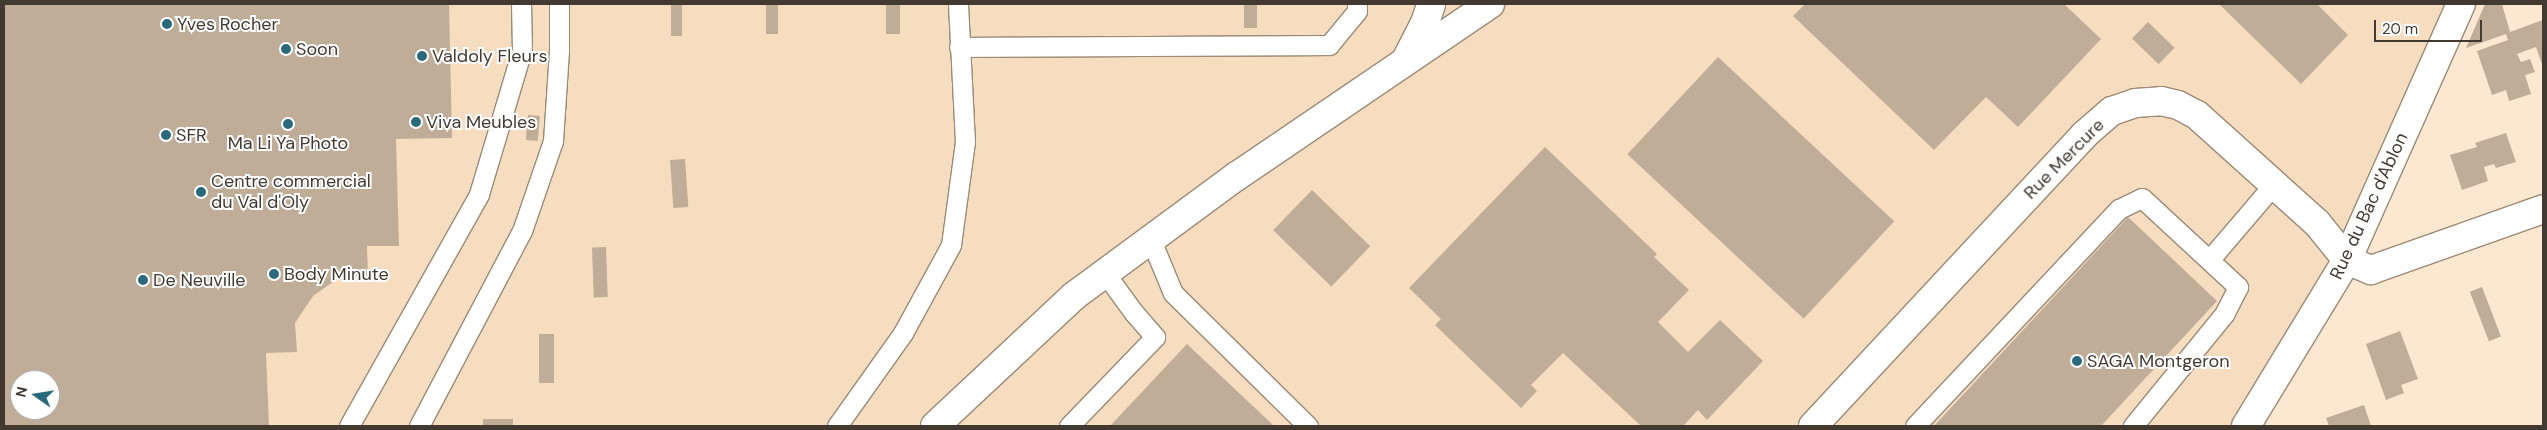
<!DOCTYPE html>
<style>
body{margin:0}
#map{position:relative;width:2547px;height:430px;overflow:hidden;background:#fce8d1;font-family:"DM Sans",sans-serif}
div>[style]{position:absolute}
.built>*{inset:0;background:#f6ddc0}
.building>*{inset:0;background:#c0ad97;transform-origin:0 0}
.roads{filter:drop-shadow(1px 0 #9c8a75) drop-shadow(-1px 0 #9c8a75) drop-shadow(0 1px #9c8a75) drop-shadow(0 -1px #9c8a75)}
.lane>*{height:19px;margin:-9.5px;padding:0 9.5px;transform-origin:9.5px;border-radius:9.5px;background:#fff}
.street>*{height:28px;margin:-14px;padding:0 14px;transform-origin:14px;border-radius:14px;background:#fff}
.dots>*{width:14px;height:14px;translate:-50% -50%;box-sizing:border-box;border:2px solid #fff;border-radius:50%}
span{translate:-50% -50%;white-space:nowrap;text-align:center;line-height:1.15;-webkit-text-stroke:4px #fff;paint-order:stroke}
.poi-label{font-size:18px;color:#423a31}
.left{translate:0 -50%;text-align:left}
.street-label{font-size:18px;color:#423a31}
.frame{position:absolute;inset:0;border:5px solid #423a31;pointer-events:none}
.north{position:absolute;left:10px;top:370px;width:50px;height:50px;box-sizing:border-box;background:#fff;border:1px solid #b3b0ad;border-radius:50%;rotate:283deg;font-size:14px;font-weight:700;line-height:20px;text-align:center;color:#423a31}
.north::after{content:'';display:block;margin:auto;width:18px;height:22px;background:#296a7d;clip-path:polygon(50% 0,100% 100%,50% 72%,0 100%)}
.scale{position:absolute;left:2374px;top:20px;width:108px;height:22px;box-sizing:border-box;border:2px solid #423a31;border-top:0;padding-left:6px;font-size:15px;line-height:18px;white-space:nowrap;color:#423a31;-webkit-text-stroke:4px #fff;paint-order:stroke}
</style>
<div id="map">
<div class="built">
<div style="clip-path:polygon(evenodd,4px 4px,2457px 4px,2425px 83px,2243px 426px,4px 426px,4px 4px,20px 380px,50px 380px,50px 410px,20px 410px,20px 380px)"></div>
</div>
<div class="building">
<div style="clip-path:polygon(evenodd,4px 4px,449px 4px,452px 138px,396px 139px,399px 246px,367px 246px,368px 276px,340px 277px,313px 296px,295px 323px,297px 352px,266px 353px,269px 426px,4px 426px,4px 4px,20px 380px,50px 380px,50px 410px,20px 410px,20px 380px)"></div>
<div style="left:671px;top:4px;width:11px;height:32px"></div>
<div style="left:766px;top:4px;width:12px;height:30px"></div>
<div style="left:886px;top:4px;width:14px;height:30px"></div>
<div style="left:1244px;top:4px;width:13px;height:24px"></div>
<div style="clip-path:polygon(1805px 4px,2064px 4px,2101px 39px,2018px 127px,1986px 97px,1934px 150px,1793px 16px)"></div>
<div style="clip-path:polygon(2219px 4px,2317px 4px,2348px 35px,2301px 84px)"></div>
<div style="clip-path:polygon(2485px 4px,2502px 4px,2510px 32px,2543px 20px,2543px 67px,2536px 47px,2517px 54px,2521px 62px,2530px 59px,2535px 72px,2525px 75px,2531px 94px,2509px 101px,2506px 90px,2492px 95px,2477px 51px,2508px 40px,2506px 34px,2466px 48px)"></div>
<div style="left:2148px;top:22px;width:37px;height:23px;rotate:44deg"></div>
<div style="left:1718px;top:57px;width:241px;height:133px;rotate:43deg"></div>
<div style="left:528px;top:115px;width:12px;height:25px;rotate:5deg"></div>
<div style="clip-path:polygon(2506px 133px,2516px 162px,2496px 168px,2494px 164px,2484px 167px,2488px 181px,2462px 190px,2450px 155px,2477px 147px,2475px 143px)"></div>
<div style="clip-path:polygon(1545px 147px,1657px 254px,1654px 257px,1689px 290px,1658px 322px,1688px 352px,1720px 320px,1763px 361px,1707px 420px,1698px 410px,1683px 426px,1641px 426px,1563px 353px,1531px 385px,1537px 391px,1521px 408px,1435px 325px,1441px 319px,1409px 288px)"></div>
<div style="left:685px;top:159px;width:48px;height:15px;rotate:86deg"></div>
<div style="left:1312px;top:190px;width:81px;height:56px;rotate:44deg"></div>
<div style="clip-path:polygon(2128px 217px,2217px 301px,2101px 426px,1934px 426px)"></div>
<div style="left:606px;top:247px;width:50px;height:14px;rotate:88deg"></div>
<div style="left:2482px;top:287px;width:53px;height:13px;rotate:69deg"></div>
<div style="clip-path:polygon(2400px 331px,2418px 379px,2401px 385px,2404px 393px,2386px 400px,2366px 344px)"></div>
<div style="left:539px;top:334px;width:15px;height:49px"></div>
<div style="clip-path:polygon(1187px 344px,1274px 426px,1110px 426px)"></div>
<div style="clip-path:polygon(2364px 405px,2371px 426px,2329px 426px,2326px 418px)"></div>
<div style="left:483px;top:419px;width:30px;height:7px"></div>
</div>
<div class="roads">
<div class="lane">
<div style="left:959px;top:47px;width:370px;rotate:-0.3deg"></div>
<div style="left:1329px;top:45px;width:44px;rotate:-50.5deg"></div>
<div style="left:1357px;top:11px;width:7px;rotate:-90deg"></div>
<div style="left:1151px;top:240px;width:57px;rotate:67.5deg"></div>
<div style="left:1173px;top:293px;width:190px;rotate:44.6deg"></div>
<div style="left:2210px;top:259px;width:99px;rotate:-49.5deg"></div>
<div style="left:349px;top:426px;width:266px;rotate:-60.7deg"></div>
<div style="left:479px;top:194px;width:150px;rotate:-73.4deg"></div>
<div style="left:522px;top:50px;width:46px;rotate:-91.2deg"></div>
<div style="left:419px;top:426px;width:221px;rotate:-62.2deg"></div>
<div style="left:522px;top:231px;width:95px;rotate:-71deg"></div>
<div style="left:553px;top:141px;width:90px;rotate:-86.2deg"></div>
<div style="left:559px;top:51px;width:47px;rotate:-90deg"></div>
<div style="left:837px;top:426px;width:114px;rotate:-54.6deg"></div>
<div style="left:903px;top:333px;width:100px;rotate:-61.4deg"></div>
<div style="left:951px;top:245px;width:104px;rotate:-82.3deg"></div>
<div style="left:965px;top:142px;width:138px;rotate:-92.9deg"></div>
<div style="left:1069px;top:426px;width:124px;rotate:-46deg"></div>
<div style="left:1155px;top:337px;width:32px;rotate:-131deg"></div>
<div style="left:1134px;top:313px;width:49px;rotate:-125.9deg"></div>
<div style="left:1915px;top:426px;width:298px;rotate:-46.8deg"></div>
<div style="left:2119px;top:209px;width:25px;rotate:-26deg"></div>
<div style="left:2142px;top:198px;width:131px;rotate:42.8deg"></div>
<div style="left:2238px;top:287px;width:29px;rotate:117deg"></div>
<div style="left:2225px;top:313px;width:146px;rotate:129.2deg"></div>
</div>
<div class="street">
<div style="left:1407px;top:58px;width:39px;rotate:-63deg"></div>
<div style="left:1425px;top:23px;width:20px;rotate:-72deg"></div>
<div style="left:935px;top:426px;width:190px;rotate:-43.1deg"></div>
<div style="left:1074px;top:296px;width:202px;rotate:-36.4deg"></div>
<div style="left:1237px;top:176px;width:306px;rotate:-34.2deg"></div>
<div style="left:1813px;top:426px;width:398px;rotate:-47deg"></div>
<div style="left:2084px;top:135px;width:37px;rotate:-41deg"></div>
<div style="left:2112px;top:111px;width:24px;rotate:-19deg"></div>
<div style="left:2135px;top:103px;width:26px;rotate:-4deg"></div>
<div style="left:2161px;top:101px;width:17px;rotate:13deg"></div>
<div style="left:2178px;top:105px;width:21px;rotate:28deg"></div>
<div style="left:2197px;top:115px;width:161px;rotate:42deg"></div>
<div style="left:2317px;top:223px;width:48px;rotate:51deg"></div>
<div style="left:2347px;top:260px;width:26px;rotate:23deg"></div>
<div style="left:2371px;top:270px;width:182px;rotate:-19.5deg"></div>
<div style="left:2246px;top:426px;width:194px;rotate:-58.7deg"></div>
<div style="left:2347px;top:260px;width:280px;rotate:-66deg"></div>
</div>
</div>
<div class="dots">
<div style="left:167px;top:24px;background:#296a7d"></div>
<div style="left:286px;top:49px;background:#296a7d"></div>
<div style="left:422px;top:56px;background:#296a7d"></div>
<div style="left:416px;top:122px;background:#296a7d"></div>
<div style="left:288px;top:124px;background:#296a7d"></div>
<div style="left:166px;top:135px;background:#296a7d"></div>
<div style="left:201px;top:192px;background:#296a7d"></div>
<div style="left:274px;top:274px;background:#296a7d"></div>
<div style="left:143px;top:280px;background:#296a7d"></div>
<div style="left:2077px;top:361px;background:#296a7d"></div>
</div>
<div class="poi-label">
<span class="left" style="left:177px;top:24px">Yves Rocher</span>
<span class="left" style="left:296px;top:49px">Soon</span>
<span class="left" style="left:432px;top:56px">Valdoly Fleurs</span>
<span class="left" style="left:426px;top:122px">Viva Meubles</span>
<span class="left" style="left:176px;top:135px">SFR</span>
<span style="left:288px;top:143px">Ma Li Ya Photo</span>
<span class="left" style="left:211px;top:192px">Centre commercial<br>du Val d'Oly</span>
<span class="left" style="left:284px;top:274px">Body Minute</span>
<span class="left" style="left:153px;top:280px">De Neuville</span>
<span class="left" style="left:2087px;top:361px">SAGA Montgeron</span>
</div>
<div class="street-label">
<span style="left:2064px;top:159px;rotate:-45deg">Rue Mercure</span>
<span style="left:2369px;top:206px;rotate:-65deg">Rue du Bac d'Ablon</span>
</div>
<div class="frame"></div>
<div class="north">N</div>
<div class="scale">20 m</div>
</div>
